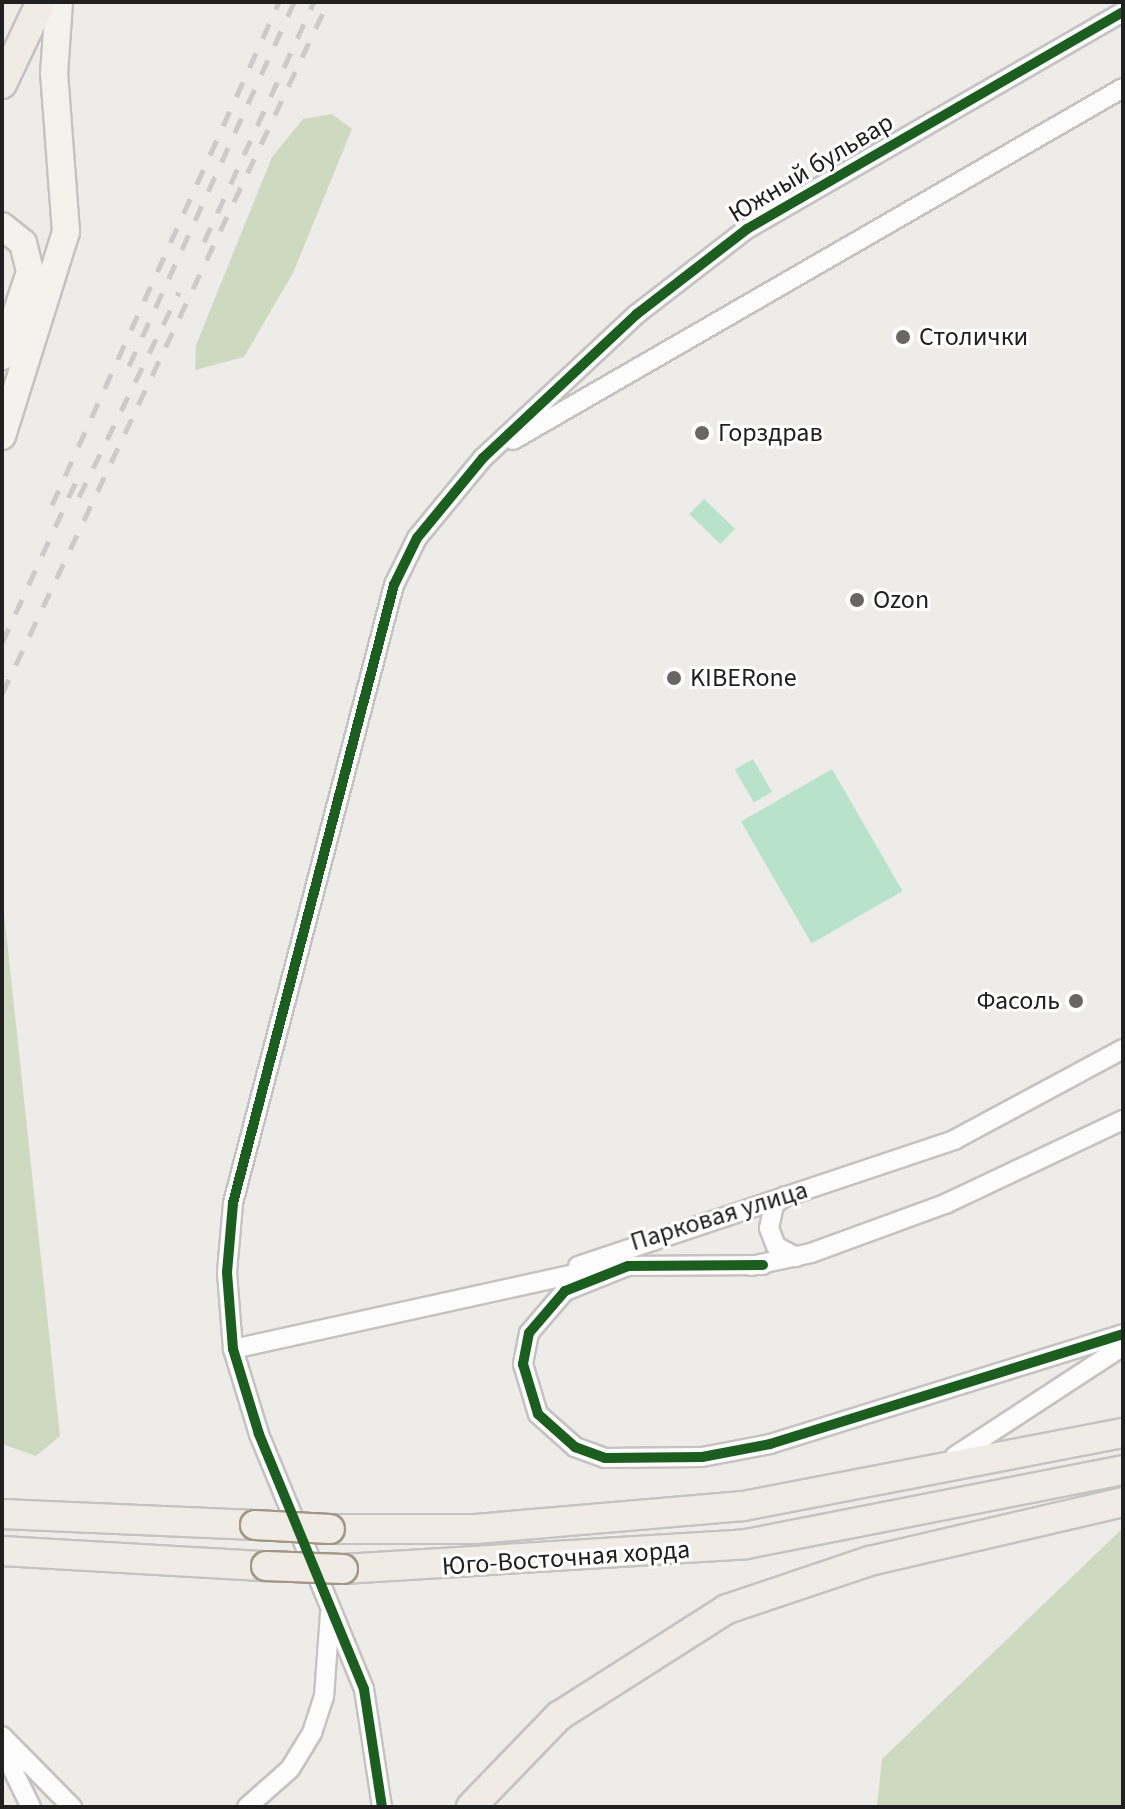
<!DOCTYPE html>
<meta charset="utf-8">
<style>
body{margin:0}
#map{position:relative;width:1125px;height:1809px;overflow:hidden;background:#eeece9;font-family:"Source Sans 3",sans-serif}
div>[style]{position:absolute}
.forest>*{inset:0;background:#cedac0}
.pitch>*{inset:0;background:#b8e2ca;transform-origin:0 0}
.roads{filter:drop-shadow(2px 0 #c4c3c1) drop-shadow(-2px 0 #c4c3c1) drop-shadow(0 2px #c4c3c1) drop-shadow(0 -2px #c4c3c1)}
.street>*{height:18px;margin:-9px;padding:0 9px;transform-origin:9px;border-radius:9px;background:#fcfcfc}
.secondary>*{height:26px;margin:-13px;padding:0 13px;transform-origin:13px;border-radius:13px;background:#f3f2ec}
.primary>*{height:28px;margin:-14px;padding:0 14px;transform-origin:14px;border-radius:14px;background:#f1ebe6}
.rail>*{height:5px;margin-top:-2.5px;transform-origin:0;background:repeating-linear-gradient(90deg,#cbcbca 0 16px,transparent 0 32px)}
.bridges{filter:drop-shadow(2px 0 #a39687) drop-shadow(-2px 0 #a39687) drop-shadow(0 2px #a39687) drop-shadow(0 -2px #a39687)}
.primary-bridge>*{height:28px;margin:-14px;padding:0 14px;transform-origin:14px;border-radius:14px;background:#f1ebe6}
.cycleway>*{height:10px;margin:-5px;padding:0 5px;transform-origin:5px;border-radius:5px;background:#1b5e20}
.dots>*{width:22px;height:22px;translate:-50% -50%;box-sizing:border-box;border:4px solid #fff;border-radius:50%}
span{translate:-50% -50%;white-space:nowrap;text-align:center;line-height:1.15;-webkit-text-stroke:6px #fff;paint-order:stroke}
.street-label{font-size:26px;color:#202020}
.poi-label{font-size:26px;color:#202020}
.left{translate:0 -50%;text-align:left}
.right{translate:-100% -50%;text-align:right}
.frame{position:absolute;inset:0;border:4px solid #202020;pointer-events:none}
</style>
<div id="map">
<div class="forest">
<div style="clip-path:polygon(332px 114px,352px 129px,293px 273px,244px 357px,195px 370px,196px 345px,272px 157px,303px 119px)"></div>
<div style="clip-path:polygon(2px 894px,60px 1436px,36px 1456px,2px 1444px)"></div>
<div style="clip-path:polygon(1123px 1528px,1123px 1807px,877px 1807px,882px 1759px)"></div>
</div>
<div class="pitch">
<div style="left:704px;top:499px;width:43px;height:21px;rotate:44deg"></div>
<div style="left:753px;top:759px;width:38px;height:21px;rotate:60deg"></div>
<div style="left:832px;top:769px;width:141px;height:105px;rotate:60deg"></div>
</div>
<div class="roads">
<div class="street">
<div style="left:513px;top:440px;width:704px;rotate:-29.99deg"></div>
<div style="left:785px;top:1196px;width:14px;rotate:141deg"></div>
<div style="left:774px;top:1205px;width:24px;rotate:102deg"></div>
<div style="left:769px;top:1228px;width:19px;rotate:69deg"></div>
<div style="left:776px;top:1246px;width:23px;rotate:29deg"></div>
<div style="left:763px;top:1265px;width:135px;rotate:179.6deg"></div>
<div style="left:628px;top:1266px;width:68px;rotate:158.4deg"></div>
<div style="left:565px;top:1291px;width:55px;rotate:130.6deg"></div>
<div style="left:529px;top:1333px;width:32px;rotate:101deg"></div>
<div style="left:523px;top:1364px;width:52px;rotate:73.3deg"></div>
<div style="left:538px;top:1414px;width:50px;rotate:41.7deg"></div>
<div style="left:575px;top:1447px;width:32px;rotate:20deg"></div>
<div style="left:605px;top:1458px;width:97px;rotate:-0.6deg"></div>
<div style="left:702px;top:1457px;width:69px;rotate:-10.8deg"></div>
<div style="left:770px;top:1444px;width:370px;rotate:-17.3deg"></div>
<div style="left:578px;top:1266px;width:397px;rotate:-18.5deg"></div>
<div style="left:954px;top:1140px;width:192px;rotate:-28.3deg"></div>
<div style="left:751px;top:1266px;width:61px;rotate:-12.2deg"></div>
<div style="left:811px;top:1253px;width:143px;rotate:-20.1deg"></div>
<div style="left:945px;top:1204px;width:197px;rotate:-25.3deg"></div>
<div style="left:233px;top:1349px;width:374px;rotate:-12.4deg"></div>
<div style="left:955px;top:1456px;width:201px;rotate:-33.2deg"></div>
<div style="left:2px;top:1736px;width:100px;rotate:45.4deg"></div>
<div style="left:6px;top:1756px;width:57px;rotate:63.9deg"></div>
<div style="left:247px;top:1807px;width:57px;rotate:-41.5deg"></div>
<div style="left:290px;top:1769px;width:42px;rotate:-58.6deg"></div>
<div style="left:312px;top:1733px;width:38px;rotate:-72deg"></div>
<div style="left:324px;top:1697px;width:84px;rotate:-85.9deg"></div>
<div style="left:382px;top:1807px;width:119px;rotate:-98.7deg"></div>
<div style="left:364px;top:1689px;width:276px;rotate:-112.4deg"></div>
<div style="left:259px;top:1434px;width:89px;rotate:-107deg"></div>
<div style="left:233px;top:1349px;width:77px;rotate:-94.5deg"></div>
<div style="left:227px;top:1272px;width:69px;rotate:-85deg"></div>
<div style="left:233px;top:1203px;width:639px;rotate:-75.4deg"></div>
<div style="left:394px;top:585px;width:52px;rotate:-63.9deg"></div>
<div style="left:417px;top:538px;width:104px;rotate:-50.5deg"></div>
<div style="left:483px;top:458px;width:211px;rotate:-43.1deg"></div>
<div style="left:637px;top:314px;width:139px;rotate:-37.7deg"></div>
<div style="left:747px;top:229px;width:434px;rotate:-30deg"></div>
</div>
<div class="secondary">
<div style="left:2px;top:226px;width:27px;rotate:39deg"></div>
<div style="left:23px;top:243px;width:30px;rotate:76deg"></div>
<div style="left:30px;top:272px;width:89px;rotate:108.4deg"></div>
<div style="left:2px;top:436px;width:214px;rotate:-72.6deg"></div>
<div style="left:66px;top:232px;width:158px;rotate:-94.3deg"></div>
<div style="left:54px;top:74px;width:72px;rotate:-86deg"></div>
</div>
<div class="primary">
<div style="left:2px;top:84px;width:91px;rotate:-64.6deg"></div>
<div style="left:2px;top:1514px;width:253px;rotate:2.5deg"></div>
<div style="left:330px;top:1529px;width:145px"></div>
<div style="left:475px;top:1529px;width:269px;rotate:-4.9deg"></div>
<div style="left:743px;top:1506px;width:387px;rotate:-10.9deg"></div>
<div style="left:2px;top:1551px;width:264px;rotate:3.3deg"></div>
<div style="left:343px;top:1569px;width:404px;rotate:-3.5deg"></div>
<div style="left:746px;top:1544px;width:384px;rotate:-11.1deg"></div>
<div style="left:471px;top:1807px;width:127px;rotate:-46deg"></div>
<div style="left:559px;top:1716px;width:199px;rotate:-32.5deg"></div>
<div style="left:727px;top:1609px;width:151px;rotate:-18.6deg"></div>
<div style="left:870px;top:1561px;width:260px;rotate:-13.1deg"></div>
</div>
</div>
<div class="rail">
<div style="left:204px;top:242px;width:264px;rotate:-65.4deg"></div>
<div style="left:129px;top:366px;width:400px;rotate:-65.6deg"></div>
<div style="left:79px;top:497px;width:228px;rotate:-64deg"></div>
<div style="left:52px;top:505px;width:552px;rotate:-65.71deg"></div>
<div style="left:2px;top:643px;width:180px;rotate:-65.4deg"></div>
<div style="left:2px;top:694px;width:765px;rotate:-64.77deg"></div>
</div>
<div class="bridges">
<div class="primary-bridge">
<div style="left:255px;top:1525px;width:75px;rotate:3.1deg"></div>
<div style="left:266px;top:1566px;width:77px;rotate:2.2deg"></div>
</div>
</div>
<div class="cycleway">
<div style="left:763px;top:1265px;width:135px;rotate:179.6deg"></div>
<div style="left:628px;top:1266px;width:68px;rotate:158.4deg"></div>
<div style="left:565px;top:1291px;width:55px;rotate:130.6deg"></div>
<div style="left:529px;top:1333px;width:32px;rotate:101deg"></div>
<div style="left:523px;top:1364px;width:52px;rotate:73.3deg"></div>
<div style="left:538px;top:1414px;width:50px;rotate:41.7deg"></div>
<div style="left:575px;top:1447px;width:32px;rotate:20deg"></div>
<div style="left:605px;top:1458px;width:97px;rotate:-0.6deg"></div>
<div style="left:702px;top:1457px;width:69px;rotate:-10.8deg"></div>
<div style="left:770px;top:1444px;width:370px;rotate:-17.3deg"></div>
<div style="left:382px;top:1807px;width:119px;rotate:-98.7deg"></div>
<div style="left:364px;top:1689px;width:276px;rotate:-112.4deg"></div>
<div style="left:259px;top:1434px;width:89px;rotate:-107deg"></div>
<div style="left:233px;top:1349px;width:77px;rotate:-94.5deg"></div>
<div style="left:227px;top:1272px;width:69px;rotate:-85deg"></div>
<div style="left:233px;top:1203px;width:639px;rotate:-75.4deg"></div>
<div style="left:394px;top:585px;width:52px;rotate:-63.9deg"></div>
<div style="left:417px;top:538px;width:104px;rotate:-50.5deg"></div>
<div style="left:483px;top:458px;width:211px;rotate:-43.1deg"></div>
<div style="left:637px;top:314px;width:139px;rotate:-37.7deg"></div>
<div style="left:747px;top:229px;width:434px;rotate:-30deg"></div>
</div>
<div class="dots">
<div style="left:903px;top:337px;background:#686766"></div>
<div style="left:702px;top:433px;background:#686766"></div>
<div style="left:857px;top:600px;background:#686766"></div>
<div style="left:674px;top:678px;background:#686766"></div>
<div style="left:1076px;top:1001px;background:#686766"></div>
</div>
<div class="street-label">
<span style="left:811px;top:168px;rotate:-31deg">Южный бульвар</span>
<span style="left:719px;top:1216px;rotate:-17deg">Парковая улица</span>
<span style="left:566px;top:1558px;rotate:-4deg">Юго-Восточная хорда</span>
</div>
<div class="poi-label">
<span class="left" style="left:919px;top:337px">Столички</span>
<span class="left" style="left:718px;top:433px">Горздрав</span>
<span class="left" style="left:873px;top:600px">Ozon</span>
<span class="left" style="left:690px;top:678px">KIBERone</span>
<span class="right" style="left:1060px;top:1001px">Фасоль</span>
</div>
<div class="frame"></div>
</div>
